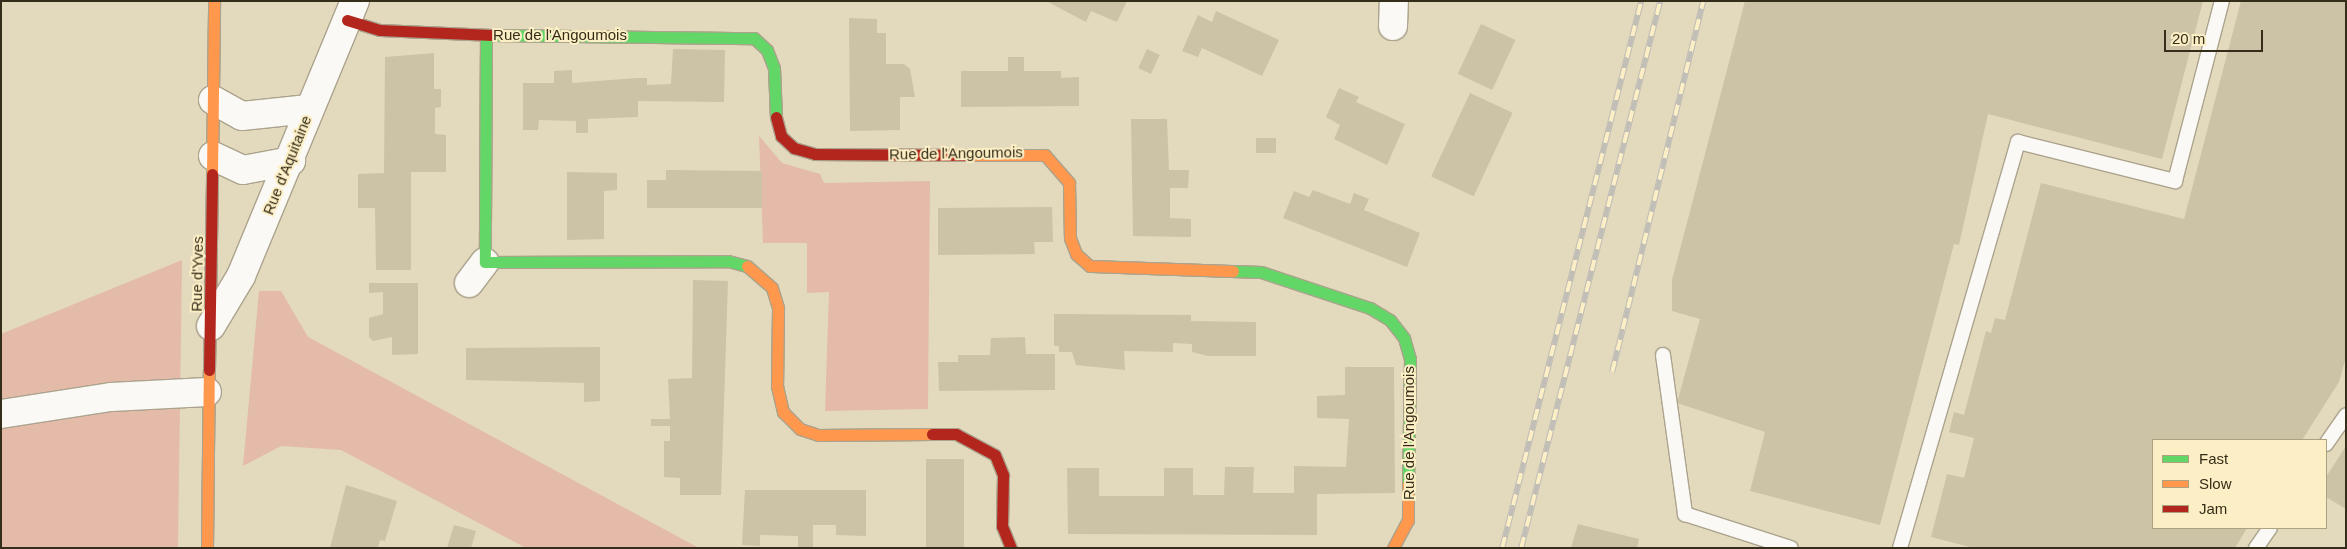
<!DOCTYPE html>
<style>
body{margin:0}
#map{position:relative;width:2347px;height:549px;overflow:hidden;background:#e3d9bd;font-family:Helvetica,sans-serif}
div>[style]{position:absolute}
.green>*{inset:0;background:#e4bba8}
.building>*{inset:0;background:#ccc2a5;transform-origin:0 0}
.roads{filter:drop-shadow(1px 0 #aba38d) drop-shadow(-1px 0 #aba38d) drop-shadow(0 1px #aba38d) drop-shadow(0 -1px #aba38d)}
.lane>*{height:14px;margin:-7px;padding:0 7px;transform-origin:7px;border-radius:7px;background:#fbf9f5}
.street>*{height:28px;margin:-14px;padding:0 14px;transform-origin:14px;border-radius:14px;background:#fbf9f5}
.fast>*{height:11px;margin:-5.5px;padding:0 5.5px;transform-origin:5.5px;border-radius:5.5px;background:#63d668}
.slow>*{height:11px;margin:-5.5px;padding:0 5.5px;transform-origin:5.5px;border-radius:5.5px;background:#ff974d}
.jam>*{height:11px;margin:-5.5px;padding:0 5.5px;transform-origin:5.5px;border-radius:5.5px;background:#b3261e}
.rail>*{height:5.5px;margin-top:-2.75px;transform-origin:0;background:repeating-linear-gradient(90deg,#fdefc5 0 11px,#c0beb6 0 22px);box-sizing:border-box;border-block:1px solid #c0beb6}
span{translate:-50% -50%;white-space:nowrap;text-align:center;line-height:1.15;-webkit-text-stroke:4px #fdefc5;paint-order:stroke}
.street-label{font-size:15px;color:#342d19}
.frame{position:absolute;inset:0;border:2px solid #342d19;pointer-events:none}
.legend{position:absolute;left:2152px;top:439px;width:175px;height:90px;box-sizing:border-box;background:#fdefc5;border:1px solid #ada180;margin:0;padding:6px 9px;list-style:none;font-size:15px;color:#342d19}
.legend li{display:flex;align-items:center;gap:10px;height:25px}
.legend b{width:25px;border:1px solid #ada180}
.scale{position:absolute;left:2164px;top:30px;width:99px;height:22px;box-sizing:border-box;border:2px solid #342d19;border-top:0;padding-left:6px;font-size:15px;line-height:18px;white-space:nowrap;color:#342d19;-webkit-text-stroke:4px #fdefc5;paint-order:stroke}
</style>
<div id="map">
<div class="green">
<div style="clip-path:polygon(759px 136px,782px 163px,820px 174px,824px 183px,930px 181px,928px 409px,825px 411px,829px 292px,807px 293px,807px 243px,763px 243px)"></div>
<div style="clip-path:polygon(182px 260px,178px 548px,1px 548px,1px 334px)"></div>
<div style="clip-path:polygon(259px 291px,281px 291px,308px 337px,699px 548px,526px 548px,341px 450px,281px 446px,243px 466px)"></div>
</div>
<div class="building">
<div style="clip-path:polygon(1046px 1px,1127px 1px,1117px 22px,1091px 11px,1086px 22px)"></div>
<div style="clip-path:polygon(1745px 1px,2203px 1px,2162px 159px,1988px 114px,1959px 245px,1954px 244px,1880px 525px,1750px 491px,1765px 432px,1677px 403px,1700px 319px,1672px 311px,1672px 280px)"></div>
<div style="clip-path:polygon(2241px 1px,2346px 1px,2346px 357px,2339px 382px,2302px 440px,2153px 440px,2153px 528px,2247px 528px,2235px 548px,1974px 548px,1931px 537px,1947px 474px,1964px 478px,1974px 438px,1949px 432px,1954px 412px,1964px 415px,1986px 331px,1991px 333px,1995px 318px,2005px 320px,2041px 183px,2184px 219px)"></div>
<div style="clip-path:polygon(1216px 11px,1279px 40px,1262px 76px,1202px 48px,1198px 57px,1182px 51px,1198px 15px,1212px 22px)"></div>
<div style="clip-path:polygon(849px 18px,877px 19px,877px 33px,886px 33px,886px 64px,904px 64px,910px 69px,915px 97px,900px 97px,900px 130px,850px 131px)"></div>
<div style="left:1481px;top:24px;width:38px;height:55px;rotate:25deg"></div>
<div style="clip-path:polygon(673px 49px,725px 50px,724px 102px,638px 101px,638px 117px,588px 119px,588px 133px,576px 133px,576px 121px,539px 120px,538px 130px,523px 130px,523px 83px,554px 83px,554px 71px,572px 70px,572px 83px,637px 78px,647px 78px,647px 85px,671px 84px)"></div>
<div style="left:1147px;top:49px;width:14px;height:21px;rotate:25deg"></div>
<div style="clip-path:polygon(434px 53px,434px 89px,441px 89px,441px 107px,435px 108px,435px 134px,446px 135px,446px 172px,411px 172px,411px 270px,376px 270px,375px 208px,358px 208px,358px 174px,384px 173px,385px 57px)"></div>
<div style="clip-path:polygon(1008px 57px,1024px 57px,1024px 71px,1061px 71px,1061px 78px,1079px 77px,1079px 106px,961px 107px,961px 71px,1008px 71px)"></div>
<div style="clip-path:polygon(1339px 88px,1359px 97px,1356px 102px,1405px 124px,1387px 165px,1334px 139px,1340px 125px,1326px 117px)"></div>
<div style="left:1470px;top:93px;width:47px;height:92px;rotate:25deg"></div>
<div style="clip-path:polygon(1131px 119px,1167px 119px,1169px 170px,1189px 170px,1188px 188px,1170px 188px,1170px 218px,1191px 219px,1191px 237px,1133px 236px)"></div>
<div style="left:1256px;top:138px;width:20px;height:15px"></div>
<div style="clip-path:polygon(666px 170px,762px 171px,762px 208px,647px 208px,647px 180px,666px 180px)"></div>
<div style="clip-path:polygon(567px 172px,617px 173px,617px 190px,604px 191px,604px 239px,567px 240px)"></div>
<div style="clip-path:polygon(1313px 190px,1350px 204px,1354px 193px,1369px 199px,1364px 210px,1420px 233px,1407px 267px,1283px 218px,1294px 191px,1309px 197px)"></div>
<div style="clip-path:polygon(1052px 207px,1053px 242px,1034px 242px,1035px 254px,938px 255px,938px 208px)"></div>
<div style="clip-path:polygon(693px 280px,728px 281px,721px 495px,680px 495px,680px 478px,664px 477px,664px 441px,670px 441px,670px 426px,651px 426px,651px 419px,670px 419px,668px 379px,692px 378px)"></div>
<div style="clip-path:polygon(369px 283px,418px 283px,418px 354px,392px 355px,392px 337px,373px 341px,369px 337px,369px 318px,383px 314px,383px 292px,369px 293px)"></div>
<div style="clip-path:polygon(1054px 314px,1191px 315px,1191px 321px,1256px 322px,1256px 356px,1208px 356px,1192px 352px,1192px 344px,1173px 343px,1173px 352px,1124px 351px,1125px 370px,1076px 365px,1072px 352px,1059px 352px,1059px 346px,1054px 346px)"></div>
<div style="clip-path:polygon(1025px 337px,1026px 354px,1055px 354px,1055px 390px,939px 391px,938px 362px,958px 362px,958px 355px,990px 355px,991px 338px)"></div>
<div style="clip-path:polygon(600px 347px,600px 401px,584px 402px,584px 383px,466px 380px,466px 348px)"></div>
<div style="clip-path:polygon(1345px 367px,1394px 367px,1395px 493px,1317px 494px,1317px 535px,1068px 534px,1067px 468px,1099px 468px,1099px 496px,1164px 496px,1164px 468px,1193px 468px,1193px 495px,1224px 495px,1225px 467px,1254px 467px,1253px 493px,1294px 493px,1294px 466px,1346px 467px,1349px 419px,1317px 418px,1317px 396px,1345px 395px)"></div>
<div style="clip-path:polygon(2346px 446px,2346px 509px,2326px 497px,2326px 477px)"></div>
<div style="left:926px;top:459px;width:38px;height:89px"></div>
<div style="clip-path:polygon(346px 485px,397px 501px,385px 541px,380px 540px,378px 548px,330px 548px)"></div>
<div style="clip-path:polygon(745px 490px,866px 490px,866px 536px,836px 535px,836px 525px,813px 525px,813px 548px,798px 548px,798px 536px,760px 535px,760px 546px,742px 545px)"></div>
<div style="clip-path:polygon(1578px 524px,1639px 539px,1637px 548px,1571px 548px)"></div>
<div style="clip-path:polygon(454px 525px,476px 531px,471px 548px,447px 548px)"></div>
</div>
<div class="roads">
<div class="lane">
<div style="left:1663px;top:355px;width:161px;rotate:82.1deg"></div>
<div style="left:1685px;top:514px;width:111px;rotate:17.8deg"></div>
<div style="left:2326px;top:444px;width:35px;rotate:-55deg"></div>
<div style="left:1900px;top:548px;width:423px;rotate:-73.8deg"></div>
<div style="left:2018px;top:142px;width:162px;rotate:14deg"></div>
<div style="left:2175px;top:181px;width:186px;rotate:-75.4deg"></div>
<div style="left:2256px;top:548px;width:24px;rotate:-55deg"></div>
</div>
<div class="street">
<div style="left:1393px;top:26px;width:25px;rotate:-88deg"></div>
<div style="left:213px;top:100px;width:33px;rotate:29deg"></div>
<div style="left:242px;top:116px;width:67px;rotate:-6deg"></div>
<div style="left:213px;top:156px;width:33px;rotate:25deg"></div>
<div style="left:243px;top:170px;width:49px;rotate:-10.6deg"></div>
<div style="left:469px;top:283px;width:26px;rotate:-53deg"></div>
<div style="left:211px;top:326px;width:58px;rotate:-59deg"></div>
<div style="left:241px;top:276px;width:298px;rotate:-67.5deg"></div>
<div style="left:1px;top:414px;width:111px;rotate:-8.8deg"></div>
<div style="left:111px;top:397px;width:96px;rotate:-3deg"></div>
</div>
<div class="fast">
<div style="left:492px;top:35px;width:262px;rotate:0.7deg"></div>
<div style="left:754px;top:38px;width:18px;rotate:43deg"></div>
<div style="left:767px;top:50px;width:19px;rotate:69deg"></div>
<div style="left:774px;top:68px;width:49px;rotate:87.7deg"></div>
<div style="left:486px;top:36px;width:226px;rotate:90.3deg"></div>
<div style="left:485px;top:262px;width:243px;rotate:-0.2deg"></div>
<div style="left:728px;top:261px;width:20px;rotate:15deg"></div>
<div style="left:1233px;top:271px;width:28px;rotate:2deg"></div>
<div style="left:1261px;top:272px;width:115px;rotate:18.3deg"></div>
<div style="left:1370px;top:308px;width:23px;rotate:31deg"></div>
<div style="left:1390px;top:320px;width:23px;rotate:52deg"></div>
<div style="left:1404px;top:338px;width:22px;rotate:74deg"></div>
<div style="left:1410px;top:359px;width:125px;rotate:90.9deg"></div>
</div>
<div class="slow">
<div style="left:967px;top:155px;width:78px"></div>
<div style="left:1045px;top:155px;width:37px;rotate:49deg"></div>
<div style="left:1069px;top:183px;width:55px;rotate:89deg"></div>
<div style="left:1070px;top:238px;width:17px;rotate:69deg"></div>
<div style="left:1076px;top:254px;width:18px;rotate:41deg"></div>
<div style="left:1090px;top:266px;width:143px;rotate:2deg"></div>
<div style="left:212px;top:174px;width:173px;rotate:-89.3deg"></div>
<div style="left:747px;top:266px;width:33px;rotate:41deg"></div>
<div style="left:772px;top:288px;width:21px;rotate:73deg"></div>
<div style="left:778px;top:308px;width:78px;rotate:90.7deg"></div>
<div style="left:777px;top:386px;width:27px;rotate:77deg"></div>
<div style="left:783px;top:412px;width:24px;rotate:45deg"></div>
<div style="left:800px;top:429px;width:19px;rotate:18deg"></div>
<div style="left:818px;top:435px;width:114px;rotate:-0.5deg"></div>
<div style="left:207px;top:548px;width:178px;rotate:-89.4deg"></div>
<div style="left:1393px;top:548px;width:32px;rotate:-62deg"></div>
<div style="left:1408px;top:520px;width:36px;rotate:-90deg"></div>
</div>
<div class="jam">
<div style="left:347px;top:20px;width:34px;rotate:17deg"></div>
<div style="left:380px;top:30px;width:112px;rotate:2.6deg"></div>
<div style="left:776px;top:117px;width:20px;rotate:75deg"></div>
<div style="left:781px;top:136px;width:18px;rotate:43deg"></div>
<div style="left:794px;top:148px;width:22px;rotate:16deg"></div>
<div style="left:815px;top:154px;width:152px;rotate:0.4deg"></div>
<div style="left:209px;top:370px;width:196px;rotate:-89.1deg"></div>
<div style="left:932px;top:434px;width:24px"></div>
<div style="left:956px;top:434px;width:44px;rotate:28.3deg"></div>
<div style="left:995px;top:455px;width:22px;rotate:68deg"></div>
<div style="left:1003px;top:475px;width:51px;rotate:91.1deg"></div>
<div style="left:1002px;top:526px;width:24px;rotate:68deg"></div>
</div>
</div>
<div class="rail">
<div style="left:1612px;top:372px;width:382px;rotate:-76.2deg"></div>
<div style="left:1502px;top:548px;width:564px;rotate:-75.74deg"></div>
<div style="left:1521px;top:548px;width:564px;rotate:-75.74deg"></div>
</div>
<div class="street-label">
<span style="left:560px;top:35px">Rue de l'Angoumois</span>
<span style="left:956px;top:153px;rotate:-1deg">Rue de l'Angoumois</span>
<span style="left:287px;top:165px;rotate:-68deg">Rue d'Aquitaine</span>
<span style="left:197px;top:274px;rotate:-89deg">Rue d'Yves</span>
<span style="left:1409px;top:433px;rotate:-90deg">Rue de l'Angoumois</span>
</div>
<div class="frame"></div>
<ul class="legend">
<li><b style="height:6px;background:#63d668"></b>Fast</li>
<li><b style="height:6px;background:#ff974d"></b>Slow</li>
<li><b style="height:6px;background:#b3261e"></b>Jam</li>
</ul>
<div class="scale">20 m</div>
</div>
